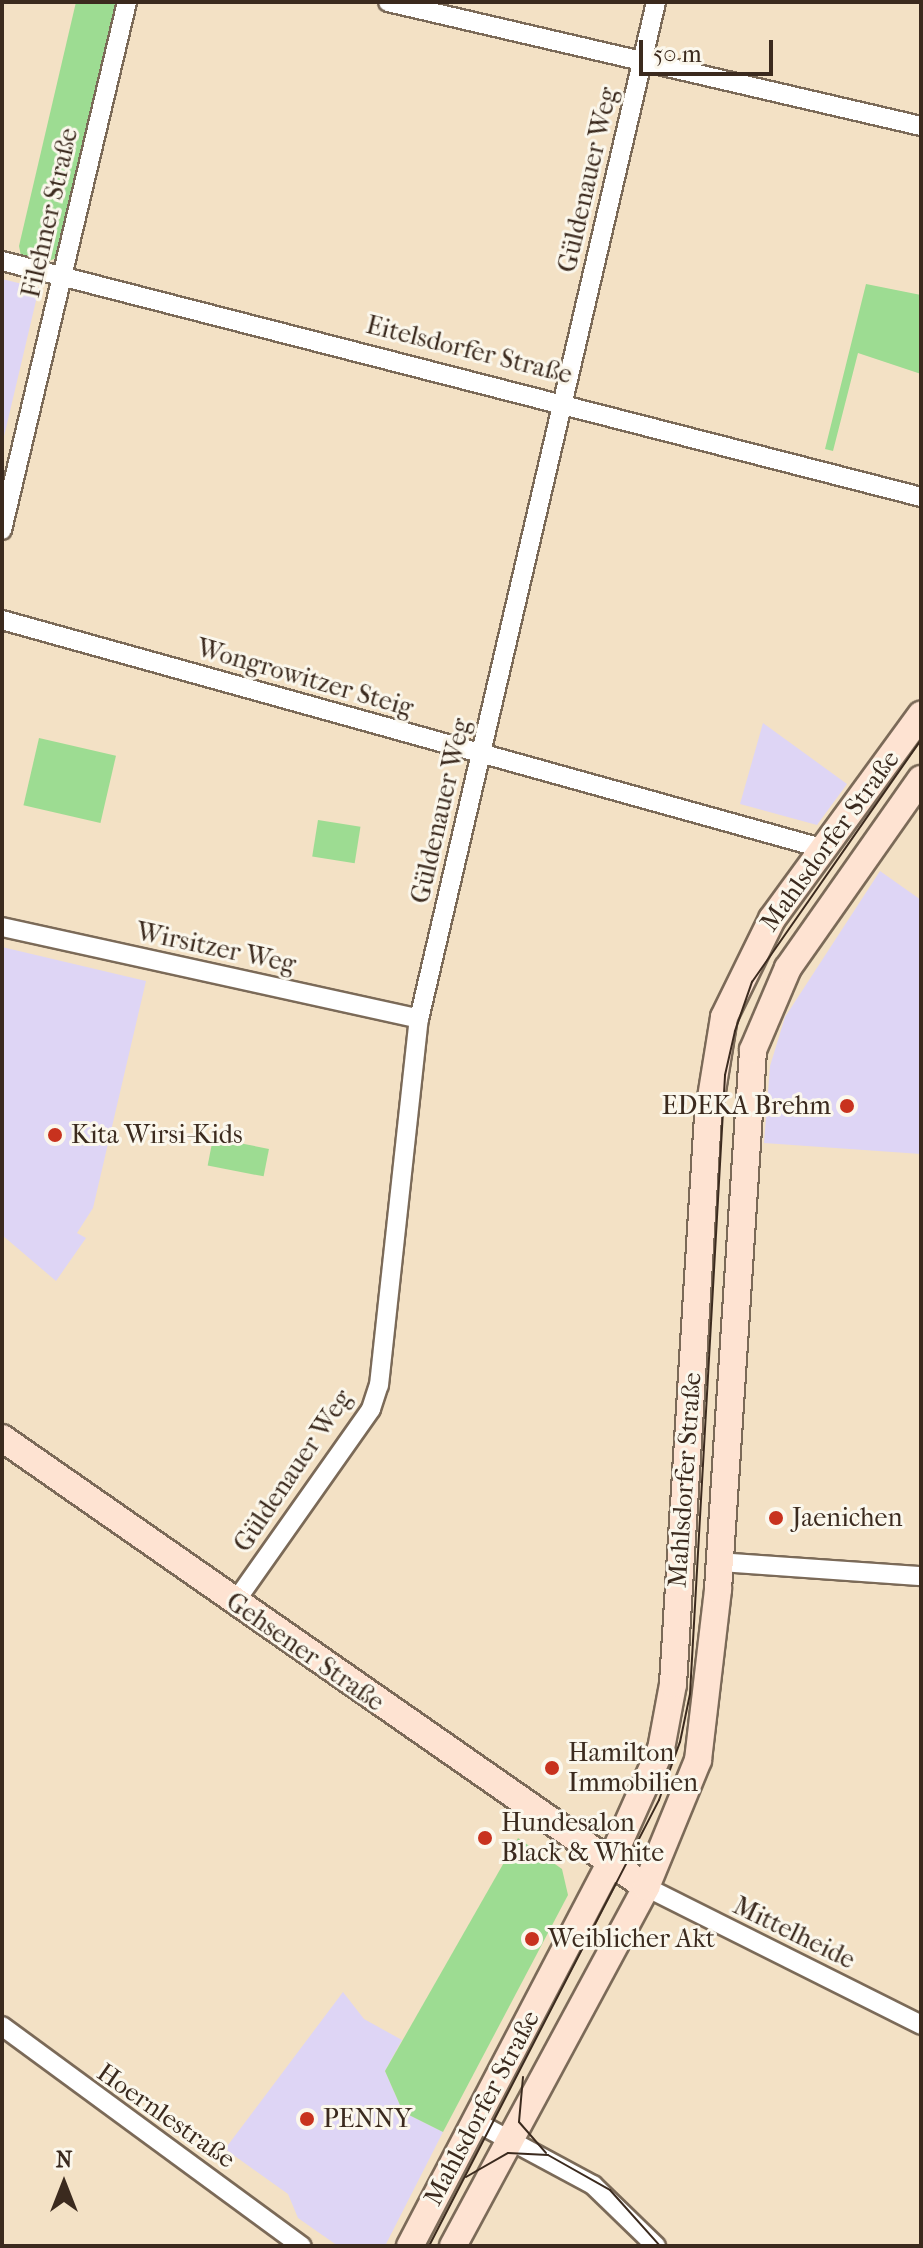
<!DOCTYPE html>
<meta charset="utf-8">
<style>
body{margin:0}
#map{position:relative;width:923px;height:2248px;overflow:hidden;background:#f3e1c5;font-family:"IM FELL French Canon",serif}
div>[style]{position:absolute}
.built>*{inset:0;background:#ded5f5}
.green>*{inset:0;background:#9ddc92;transform-origin:0 0}
.roads{filter:drop-shadow(2px 0 #7b6a58) drop-shadow(-2px 0 #7b6a58) drop-shadow(0 2px #7b6a58) drop-shadow(0 -2px #7b6a58)}
.minor>*{height:18px;margin:-9px;padding:0 9px;transform-origin:9px;border-radius:9px;background:#fff}
.secondary>*{height:26px;margin:-13px;padding:0 13px;transform-origin:13px;border-radius:13px;background:#fee3d2}
.tram>*{height:2px;margin:-1px;padding:0 1px;transform-origin:1px;border-radius:1px;background:#3b2a1e}
.dots>*{width:22px;height:22px;translate:-50% -50%;box-sizing:border-box;border:4px solid #fbf7ec;border-radius:50%}
span{translate:-50% -50%;white-space:nowrap;text-align:center;line-height:1.15;-webkit-text-stroke:6px #fbf7ec;paint-order:stroke}
.street-label{font-size:26px;color:#3b2a1e}
.poi-label{font-size:26px;color:#3b2a1e}
.right{translate:-100% -50%;text-align:right}
.left{translate:0 -50%;text-align:left}
.frame{position:absolute;inset:0;border:4px solid #3b2a1e;pointer-events:none}
.north{position:absolute;left:24px;top:2144px;width:80px;height:80px;-webkit-text-stroke:6px #fbf7ec;paint-order:stroke;rotate:0deg;font-size:22px;font-weight:700;line-height:32px;text-align:center;color:#3b2a1e}
.north::after{content:'';display:block;margin:auto;width:28px;height:36px;background:#3b2a1e;clip-path:polygon(50% 0,100% 100%,50% 72%,0 100%)}
.scale{position:absolute;left:639px;top:40px;width:134px;height:36px;box-sizing:border-box;border:4px solid #3b2a1e;border-top:0;padding-left:10px;font-size:24px;line-height:28px;white-space:nowrap;color:#3b2a1e;-webkit-text-stroke:6px #fbf7ec;paint-order:stroke}
</style>
<div id="map">
<div class="built">
<div style="clip-path:polygon(2px 279px,39px 288px,2px 445px)"></div>
<div style="clip-path:polygon(763px 723px,847px 784px,817px 825px,740px 804px)"></div>
<div style="clip-path:polygon(880px 871px,921px 900px,921px 1154px,764px 1143px,770px 1066px,785px 1017px)"></div>
<div style="clip-path:polygon(2px 947px,146px 981px,93px 1208px,77px 1233px,86px 1238px,56px 1281px,2px 1235px)"></div>
<div style="clip-path:polygon(343px 1992px,364px 2019px,402px 2040px,385px 2071px,403px 2112px,443px 2132px,385px 2246px,338px 2246px,298px 2218px,288px 2194px,225px 2149px)"></div>
</div>
<div class="green">
<div style="clip-path:polygon(76px 2px,118px 2px,58px 257px,45px 263px,21px 256px,19px 246px)"></div>
<div style="clip-path:polygon(866px 284px,921px 295px,921px 374px,858px 353px,833px 451px,825px 449px)"></div>
<div style="left:39px;top:738px;width:79px;height:69px;rotate:13deg"></div>
<div style="left:318px;top:820px;width:43px;height:37px;rotate:9deg"></div>
<div style="left:213px;top:1138px;width:57px;height:28px;rotate:11deg"></div>
<div style="clip-path:polygon(518px 1838px,562px 1869px,568px 1895px,443px 2132px,403px 2112px,385px 2071px)"></div>
</div>
<div class="roads">
<div class="minor">
<div style="left:388px;top:2px;width:547px;rotate:13.1deg"></div>
<div style="left:2px;top:261px;width:949px;rotate:14.4deg"></div>
<div style="left:2px;top:530px;width:543px;rotate:-76.68deg"></div>
<div style="left:2px;top:620px;width:854px;rotate:15.55deg"></div>
<div style="left:2px;top:927px;width:427px;rotate:12.4deg"></div>
<div style="left:719px;top:1562px;width:202px;rotate:4deg"></div>
<div style="left:235px;top:1602px;width:236px;rotate:-54.8deg"></div>
<div style="left:371px;top:1409px;width:25px;rotate:-72deg"></div>
<div style="left:379px;top:1385px;width:368px;rotate:-83.8deg"></div>
<div style="left:419px;top:1019px;width:1044px;rotate:-76.88deg"></div>
<div style="left:646px;top:1887px;width:308px;rotate:26.6deg"></div>
<div style="left:2px;top:2026px;width:372px;rotate:36.3deg"></div>
<div style="left:476px;top:2122px;width:133px;rotate:28.3deg"></div>
<div style="left:593px;top:2185px;width:88px;rotate:44.1deg"></div>
</div>
<div class="secondary">
<div style="left:2px;top:1438px;width:785px;rotate:34.88deg"></div>
<div style="left:410px;top:2246px;width:430px;rotate:-62.4deg"></div>
<div style="left:609px;top:1865px;width:127px;rotate:-65.9deg"></div>
<div style="left:661px;top:1749px;width:66px;rotate:-79.5deg"></div>
<div style="left:673px;top:1684px;width:569px;rotate:-86.47deg"></div>
<div style="left:708px;top:1116px;width:100px;rotate:-80.8deg"></div>
<div style="left:724px;top:1017px;width:109px;rotate:-63.9deg"></div>
<div style="left:772px;top:919px;width:253px;rotate:-53.9deg"></div>
<div style="left:453px;top:2246px;width:408px;rotate:-61.7deg"></div>
<div style="left:646px;top:1887px;width:137px;rotate:-67.7deg"></div>
<div style="left:698px;top:1760px;width:172px;rotate:-83.3deg"></div>
<div style="left:718px;top:1589px;width:540px;rotate:-86.28deg"></div>
<div style="left:753px;top:1050px;width:89px;rotate:-66.9deg"></div>
<div style="left:788px;top:968px;width:231px;rotate:-54.9deg"></div>
</div>
</div>
<div class="tram">
<div style="left:523px;top:2077px;width:45px;rotate:95.1deg"></div>
<div style="left:519px;top:2122px;width:41px;rotate:48.9deg"></div>
<div style="left:466px;top:2177px;width:48px;rotate:-29.7deg"></div>
<div style="left:508px;top:2153px;width:40px;rotate:2.9deg"></div>
<div style="left:548px;top:2155px;width:71px;rotate:29.4deg"></div>
<div style="left:610px;top:2190px;width:75px;rotate:48.2deg"></div>
<div style="left:429px;top:2246px;width:502px;rotate:-62.72deg"></div>
<div style="left:659px;top:1800px;width:62px;rotate:-70.1deg"></div>
<div style="left:680px;top:1742px;width:49px;rotate:-78.2deg"></div>
<div style="left:690px;top:1694px;width:620px;rotate:-86.76deg"></div>
<div style="left:725px;top:1075px;width:45px;rotate:-77.2deg"></div>
<div style="left:735px;top:1031px;width:52px;rotate:-70.9deg"></div>
<div style="left:752px;top:982px;width:295px;rotate:-55.1deg"></div>
</div>
<div class="dots">
<div style="left:847px;top:1106px;background:#c8321e"></div>
<div style="left:55px;top:1135px;background:#c8321e"></div>
<div style="left:776px;top:1518px;background:#c8321e"></div>
<div style="left:552px;top:1768px;background:#c8321e"></div>
<div style="left:485px;top:1838px;background:#c8321e"></div>
<div style="left:532px;top:1939px;background:#c8321e"></div>
<div style="left:307px;top:2119px;background:#c8321e"></div>
</div>
<div class="street-label">
<span style="left:588px;top:180px;rotate:-77deg">Güldenauer Weg</span>
<span style="left:50px;top:213px;rotate:-77deg">Filehner Straße</span>
<span style="left:469px;top:350px;rotate:14deg">Eitelsdorfer Straße</span>
<span style="left:305px;top:678px;rotate:16deg">Wongrowitzer Steig</span>
<span style="left:441px;top:811px;rotate:-77deg">Güldenauer Weg</span>
<span style="left:830px;top:841px;rotate:-54deg">Mahlsdorfer Straße</span>
<span style="left:216px;top:948px;rotate:12deg">Wirsitzer Weg</span>
<span style="left:293px;top:1471px;rotate:-56deg">Güldenauer Weg</span>
<span style="left:685px;top:1480px;rotate:-86deg">Mahlsdorfer Straße</span>
<span style="left:305px;top:1652px;rotate:35deg">Gehsener Straße</span>
<span style="left:794px;top:1933px;rotate:26deg">Mittelheide</span>
<span style="left:482px;top:2108px;rotate:-62deg">Mahlsdorfer Straße</span>
<span style="left:166px;top:2116px;rotate:35deg">Hoernlestraße</span>
</div>
<div class="poi-label">
<span class="right" style="left:831px;top:1106px">EDEKA Brehm</span>
<span class="left" style="left:71px;top:1135px">Kita Wirsi-Kids</span>
<span class="left" style="left:792px;top:1518px">Jaenichen</span>
<span class="left" style="left:568px;top:1768px">Hamilton<br>Immobilien</span>
<span class="left" style="left:501px;top:1838px">Hundesalon<br>Black &amp; White</span>
<span class="left" style="left:548px;top:1939px">Weiblicher Akt</span>
<span class="left" style="left:323px;top:2119px">PENNY</span>
</div>
<div class="frame"></div>
<div class="north">N</div>
<div class="scale">50 m</div>
</div>
